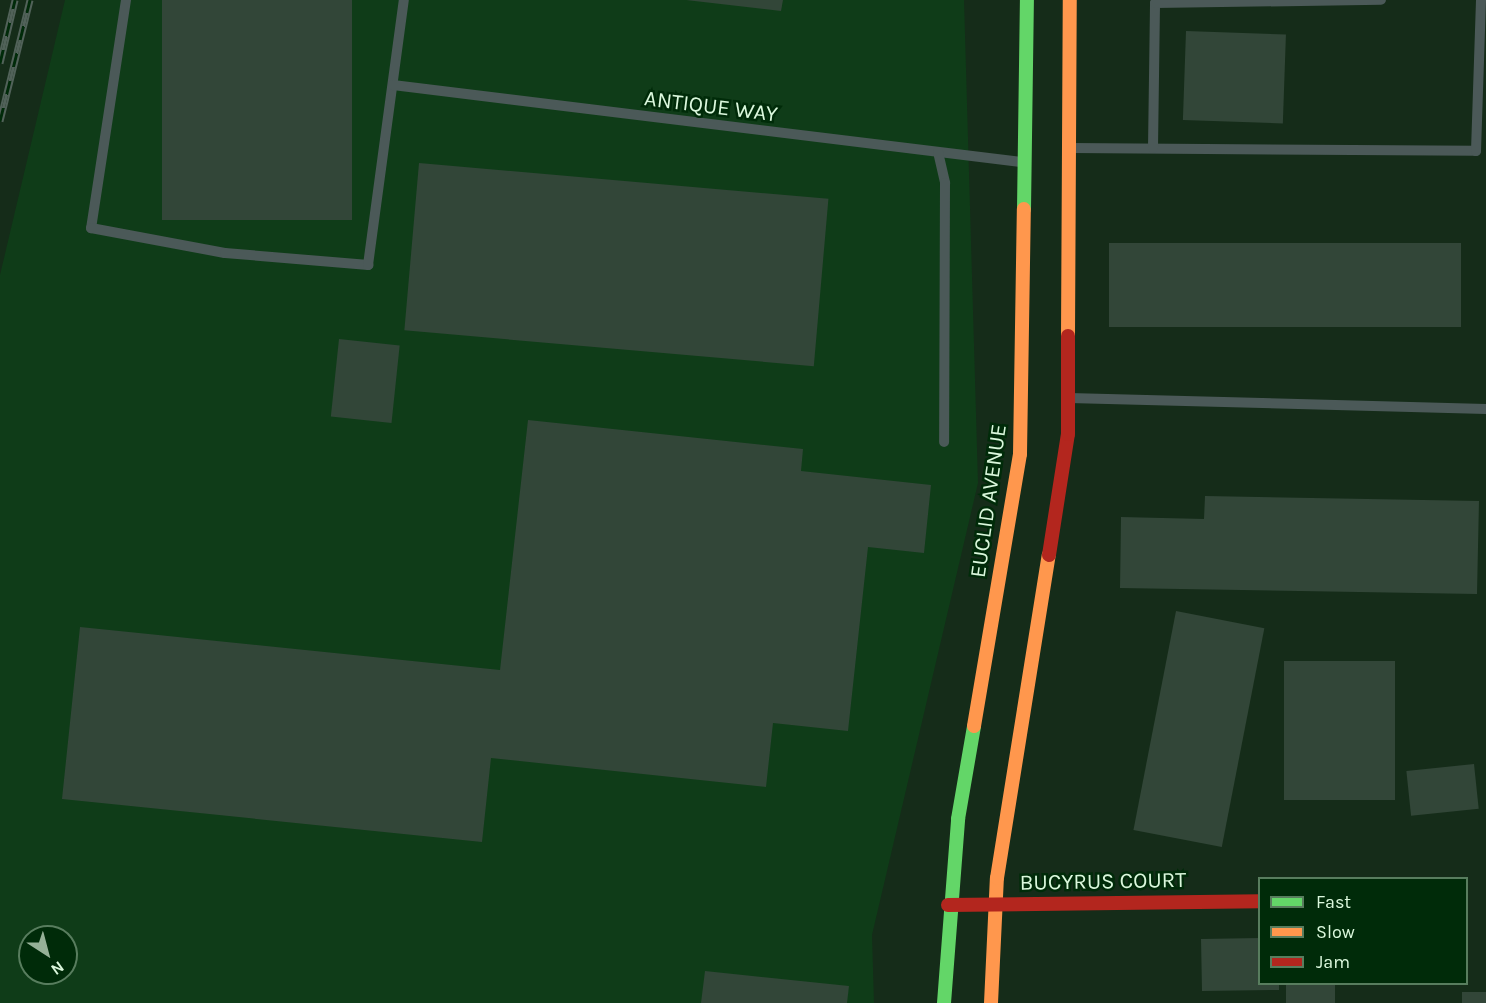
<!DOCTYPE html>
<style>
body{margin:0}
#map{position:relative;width:1486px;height:1003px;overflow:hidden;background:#152c19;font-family:Karla,sans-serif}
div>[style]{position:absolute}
.built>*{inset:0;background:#0f3c18}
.building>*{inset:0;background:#324638;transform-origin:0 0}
.lane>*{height:10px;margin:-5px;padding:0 5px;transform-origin:5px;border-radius:5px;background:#4b5958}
.fast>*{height:14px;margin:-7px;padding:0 7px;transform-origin:7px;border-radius:7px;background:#63d668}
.slow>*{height:14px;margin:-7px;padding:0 7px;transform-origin:7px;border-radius:7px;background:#ff974d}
.jam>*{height:14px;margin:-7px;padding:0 7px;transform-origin:7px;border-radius:7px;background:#b3261e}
.rail>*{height:7px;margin-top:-3.5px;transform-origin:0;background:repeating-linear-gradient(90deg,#002b09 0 14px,#516259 0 28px);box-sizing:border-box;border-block:2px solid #516259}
span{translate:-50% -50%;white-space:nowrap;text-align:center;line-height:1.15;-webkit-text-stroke:5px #002b09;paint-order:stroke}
.street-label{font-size:22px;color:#dbf8dd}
.legend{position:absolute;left:1258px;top:877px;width:210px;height:108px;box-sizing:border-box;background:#002b09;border:2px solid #587d5e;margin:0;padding:8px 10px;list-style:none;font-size:18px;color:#dbf8dd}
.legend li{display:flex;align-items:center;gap:12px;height:30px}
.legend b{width:30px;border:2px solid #587d5e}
.north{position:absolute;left:18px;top:925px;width:60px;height:60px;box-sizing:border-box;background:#002b09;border:2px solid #587d5e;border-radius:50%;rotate:144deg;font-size:16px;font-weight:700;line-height:24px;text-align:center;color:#dbf8dd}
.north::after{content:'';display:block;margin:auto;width:21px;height:27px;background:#96b198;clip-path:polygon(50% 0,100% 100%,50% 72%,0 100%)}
</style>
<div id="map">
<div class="built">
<div style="clip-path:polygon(evenodd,65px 0,964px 0,978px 483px,872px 935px,874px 1003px,0 1003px,0 275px,65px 0,30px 937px,66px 937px,66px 973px,30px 973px,30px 937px)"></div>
</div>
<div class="building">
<div style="left:162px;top:0;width:190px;height:220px"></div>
<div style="clip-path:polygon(686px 0,783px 0,781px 11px)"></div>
<div style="left:1186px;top:31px;width:100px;height:89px;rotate:2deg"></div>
<div style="left:419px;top:163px;width:411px;height:168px;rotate:5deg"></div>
<div style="left:1109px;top:243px;width:352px;height:84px"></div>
<div style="left:339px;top:339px;width:61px;height:78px;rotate:6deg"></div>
<div style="clip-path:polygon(528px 420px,803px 449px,801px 471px,931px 485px,924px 553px,868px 547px,848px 731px,773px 723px,766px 787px,491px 758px,482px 842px,62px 799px,80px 627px,500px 670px)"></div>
<div style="clip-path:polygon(1205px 496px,1479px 501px,1477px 594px,1120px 588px,1121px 517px,1204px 519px)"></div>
<div style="left:1176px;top:611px;width:90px;height:223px;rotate:11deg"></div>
<div style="left:1284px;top:661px;width:111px;height:139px"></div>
<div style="left:1474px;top:764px;width:45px;height:68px;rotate:84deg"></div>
<div style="clip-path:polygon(1260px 938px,1260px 984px,1279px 984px,1279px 990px,1202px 991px,1201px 939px)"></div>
<div style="clip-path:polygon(705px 971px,849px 986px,847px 1003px,701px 1003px)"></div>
<div style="left:1286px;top:984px;width:49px;height:19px"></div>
<div style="left:1462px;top:992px;width:24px;height:11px"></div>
</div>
<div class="lane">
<div style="left:126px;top:0;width:231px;rotate:98.7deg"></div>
<div style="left:91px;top:228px;width:136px;rotate:10.6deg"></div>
<div style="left:225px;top:253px;width:144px;rotate:4.8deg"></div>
<div style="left:368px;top:265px;width:267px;rotate:-82.3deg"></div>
<div style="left:393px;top:85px;width:633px;rotate:6.99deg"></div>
<div style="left:1071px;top:148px;width:405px;rotate:0.4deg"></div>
<div style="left:1476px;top:151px;width:151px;rotate:-88.1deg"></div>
<div style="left:1153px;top:148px;width:145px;rotate:-89.2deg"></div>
<div style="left:1155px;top:3px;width:226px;rotate:-0.8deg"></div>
<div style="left:938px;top:152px;width:32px;rotate:77deg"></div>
<div style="left:945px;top:183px;width:259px;rotate:90.2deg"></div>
<div style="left:1069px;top:398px;width:417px;rotate:1.5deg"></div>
</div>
<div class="fast">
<div style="left:1024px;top:209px;width:209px;rotate:-89.2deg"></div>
<div style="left:944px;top:1003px;width:185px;rotate:-85.6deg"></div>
<div style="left:958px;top:819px;width:94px;rotate:-80.2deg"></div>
</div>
<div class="slow">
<div style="left:1068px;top:336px;width:336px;rotate:-89.7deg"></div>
<div style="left:974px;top:726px;width:276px;rotate:-80.4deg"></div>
<div style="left:1020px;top:454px;width:245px;rotate:-89.1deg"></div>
<div style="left:991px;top:1003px;width:125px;rotate:-87.3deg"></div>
<div style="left:997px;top:878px;width:327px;rotate:-80.9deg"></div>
</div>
<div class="jam">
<div style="left:1049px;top:555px;width:122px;rotate:-81.1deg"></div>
<div style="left:1068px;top:434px;width:98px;rotate:-90deg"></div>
<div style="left:948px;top:905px;width:312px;rotate:-0.7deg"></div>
</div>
<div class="rail">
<div style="left:0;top:63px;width:65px;rotate:-76.6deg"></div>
<div style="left:0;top:121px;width:125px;rotate:-76.1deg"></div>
</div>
<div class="street-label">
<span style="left:711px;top:107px;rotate:7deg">ANTIQUE WAY</span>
<span style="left:989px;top:501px;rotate:-82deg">EUCLID AVENUE</span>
<span style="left:1103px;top:882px;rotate:-1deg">BUCYRUS COURT</span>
</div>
<ul class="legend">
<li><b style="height:8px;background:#63d668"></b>Fast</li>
<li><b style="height:8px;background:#ff974d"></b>Slow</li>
<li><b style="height:8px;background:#b3261e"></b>Jam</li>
</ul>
<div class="north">N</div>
</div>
